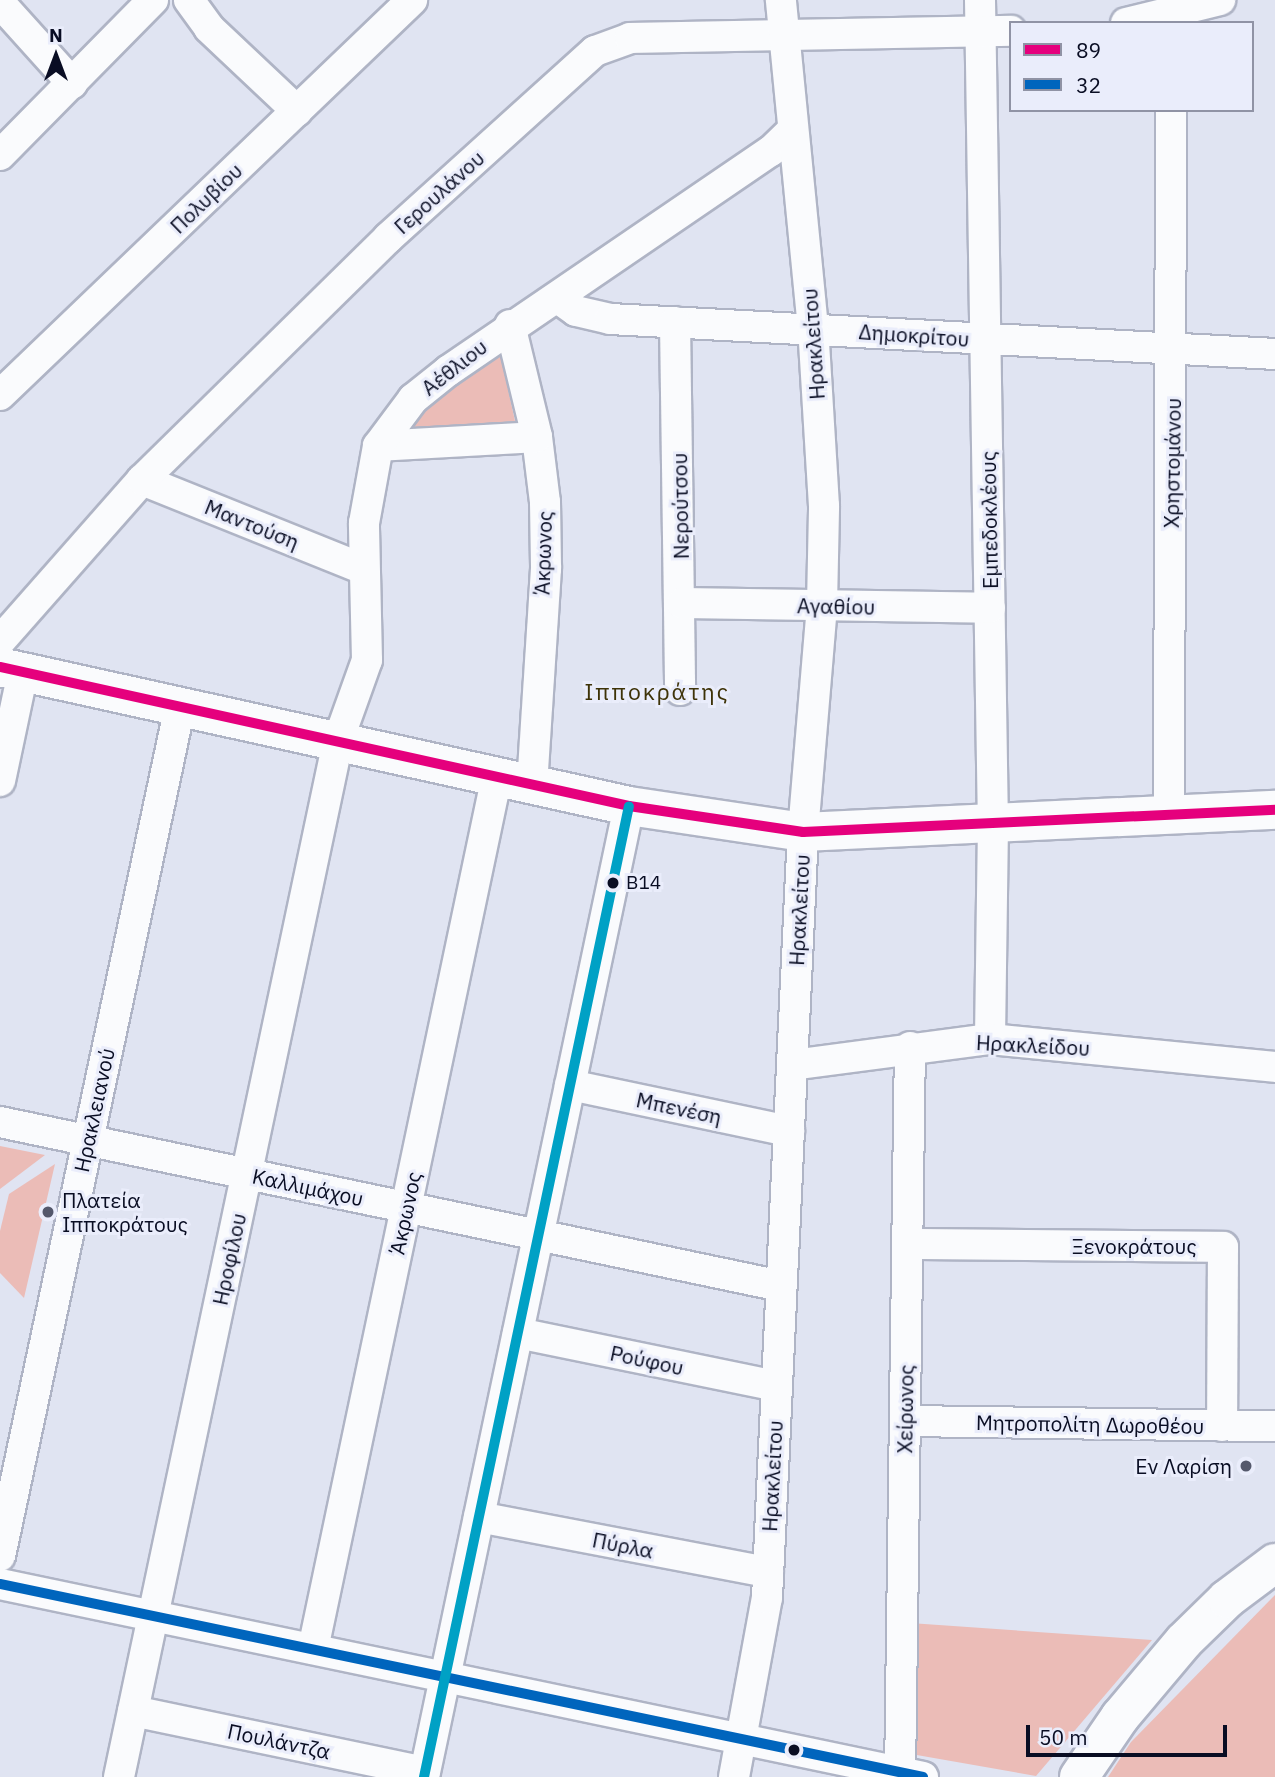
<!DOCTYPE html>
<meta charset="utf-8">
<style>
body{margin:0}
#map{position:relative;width:1275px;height:1777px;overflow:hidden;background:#e0e4f2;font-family:"IBM Plex Sans",sans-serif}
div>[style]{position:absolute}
.green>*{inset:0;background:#ebbcb7}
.roads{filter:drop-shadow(2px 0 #afb4c5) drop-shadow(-2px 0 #afb4c5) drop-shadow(0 2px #afb4c5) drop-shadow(0 -2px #afb4c5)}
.street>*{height:30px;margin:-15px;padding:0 15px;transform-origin:15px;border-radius:15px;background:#fafbfd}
.secondary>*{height:38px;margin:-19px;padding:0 19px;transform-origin:19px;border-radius:19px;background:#fafbfd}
.bus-1>*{height:10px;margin:-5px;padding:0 5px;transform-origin:5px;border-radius:5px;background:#e5007d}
.bus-2>*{height:10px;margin:-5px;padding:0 5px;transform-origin:5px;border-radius:5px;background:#0065bd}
.bus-3>*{height:10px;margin:-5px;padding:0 5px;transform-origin:5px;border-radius:5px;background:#00a1c5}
.dots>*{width:19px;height:19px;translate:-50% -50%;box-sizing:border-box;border:4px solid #eaedfb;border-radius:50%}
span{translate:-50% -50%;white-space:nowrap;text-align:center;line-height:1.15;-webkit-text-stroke:6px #eaedfb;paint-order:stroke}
.bus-label{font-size:19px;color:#090d23}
.left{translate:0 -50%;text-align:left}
.street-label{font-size:21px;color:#090d23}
.poi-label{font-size:21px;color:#090d23}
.right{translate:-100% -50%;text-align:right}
.neighbourhood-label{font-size:23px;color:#3e3308;letter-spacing:2px}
.legend{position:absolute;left:1009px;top:21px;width:245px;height:91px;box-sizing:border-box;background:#eaedfb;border:2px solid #9093a5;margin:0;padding:9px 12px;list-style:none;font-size:21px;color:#090d23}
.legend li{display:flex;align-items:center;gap:14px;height:35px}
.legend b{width:35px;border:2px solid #9093a5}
.north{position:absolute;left:21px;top:21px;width:70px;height:70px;-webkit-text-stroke:5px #eaedfb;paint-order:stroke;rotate:0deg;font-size:19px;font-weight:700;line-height:28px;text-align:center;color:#090d23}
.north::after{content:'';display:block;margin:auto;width:24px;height:32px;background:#090d23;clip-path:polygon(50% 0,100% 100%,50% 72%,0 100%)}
.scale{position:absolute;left:1026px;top:1725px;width:201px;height:32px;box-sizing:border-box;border:4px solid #090d23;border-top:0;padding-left:9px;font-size:21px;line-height:24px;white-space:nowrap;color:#090d23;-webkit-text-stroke:5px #eaedfb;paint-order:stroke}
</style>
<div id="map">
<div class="green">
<div style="clip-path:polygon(500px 353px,515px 421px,409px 432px,413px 423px,439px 395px)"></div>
<div style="clip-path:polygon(0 1146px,45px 1155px,0 1189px)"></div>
<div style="clip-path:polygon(55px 1164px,24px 1298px,0 1273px,0 1231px,9px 1194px)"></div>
<div style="clip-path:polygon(1275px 1595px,1275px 1777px,1108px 1777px,1131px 1742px)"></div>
<div style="clip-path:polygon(910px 1623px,1152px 1640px,1036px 1776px,911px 1754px)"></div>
</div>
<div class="roads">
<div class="street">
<div style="left:189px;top:0;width:34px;rotate:54deg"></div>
<div style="left:209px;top:28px;width:121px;rotate:43.3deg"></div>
<div style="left:980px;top:0;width:824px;rotate:89.1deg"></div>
<div style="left:993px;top:824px;width:215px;rotate:90.8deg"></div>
<div style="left:0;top:3px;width:108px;rotate:48deg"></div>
<div style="left:1126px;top:23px;width:97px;rotate:-13.7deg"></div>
<div style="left:0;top:155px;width:218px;rotate:-45.4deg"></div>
<div style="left:558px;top:298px;width:22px;rotate:36deg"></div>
<div style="left:576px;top:311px;width:35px;rotate:13deg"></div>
<div style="left:610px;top:319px;width:666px;rotate:3.01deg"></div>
<div style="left:675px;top:322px;width:368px;rotate:89.2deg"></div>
<div style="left:510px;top:325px;width:115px;rotate:76.4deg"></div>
<div style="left:537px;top:437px;width:65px;rotate:83deg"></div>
<div style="left:545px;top:502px;width:67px;rotate:89.1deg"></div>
<div style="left:546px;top:569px;width:215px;rotate:93.7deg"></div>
<div style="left:0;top:395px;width:571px;rotate:-43.79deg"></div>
<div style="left:378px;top:446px;width:159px;rotate:-3.2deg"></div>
<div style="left:142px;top:480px;width:238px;rotate:21.9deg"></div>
<div style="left:682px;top:603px;width:308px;rotate:0.9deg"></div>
<div style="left:0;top:641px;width:215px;rotate:-48.6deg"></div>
<div style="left:142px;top:480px;width:345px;rotate:-44.5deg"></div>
<div style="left:388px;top:238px;width:279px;rotate:-42.1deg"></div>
<div style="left:595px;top:51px;width:37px;rotate:-20deg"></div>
<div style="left:630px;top:38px;width:381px;rotate:-1.1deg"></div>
<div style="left:0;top:781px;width:111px;rotate:-78.1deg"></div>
<div style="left:1169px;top:816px;width:706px;rotate:-89.84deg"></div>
<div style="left:792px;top:1065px;width:200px;rotate:-7.5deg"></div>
<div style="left:990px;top:1039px;width:286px;rotate:5.6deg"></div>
<div style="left:570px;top:1085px;width:224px;rotate:11.9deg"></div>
<div style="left:0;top:1122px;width:798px;rotate:11.86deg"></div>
<div style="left:908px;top:1244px;width:315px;rotate:0.5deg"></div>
<div style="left:1223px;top:1247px;width:179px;rotate:90.3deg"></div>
<div style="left:518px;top:1333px;width:263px;rotate:11.6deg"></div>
<div style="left:905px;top:1421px;width:370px;rotate:0.8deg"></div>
<div style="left:479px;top:1517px;width:294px;rotate:10.8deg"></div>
<div style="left:0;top:1556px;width:869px;rotate:-78.04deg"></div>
<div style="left:0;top:1584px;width:943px;rotate:11.81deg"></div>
<div style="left:313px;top:1649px;width:892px;rotate:-78.1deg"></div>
<div style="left:133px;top:1711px;width:298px;rotate:11.8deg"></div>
<div style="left:119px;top:1777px;width:1059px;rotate:-78.06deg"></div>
<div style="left:338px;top:741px;width:86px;rotate:-70.3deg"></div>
<div style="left:367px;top:660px;width:137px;rotate:-91.3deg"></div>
<div style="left:364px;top:523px;width:78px;rotate:-79.7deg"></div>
<div style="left:378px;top:446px;width:59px;rotate:-53.3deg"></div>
<div style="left:413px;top:399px;width:45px;rotate:-38.7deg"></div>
<div style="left:448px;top:371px;width:391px;rotate:-34.3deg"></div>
<div style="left:771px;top:151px;width:29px;rotate:-44deg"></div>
<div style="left:424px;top:1777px;width:992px;rotate:-78.08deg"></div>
<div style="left:734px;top:1777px;width:182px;rotate:-79.6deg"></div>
<div style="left:767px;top:1598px;width:767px;rotate:-87.31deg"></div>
<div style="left:803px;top:832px;width:228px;rotate:-85.2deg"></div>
<div style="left:822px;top:605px;width:99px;rotate:-88.8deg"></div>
<div style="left:824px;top:506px;width:178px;rotate:-93.5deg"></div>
<div style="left:813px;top:328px;width:330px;rotate:-95.6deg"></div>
<div style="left:900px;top:1777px;width:730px;rotate:-89.22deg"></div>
</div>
<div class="secondary">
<div style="left:0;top:667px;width:644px;rotate:12.46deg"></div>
<div style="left:629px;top:806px;width:176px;rotate:8.5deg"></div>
<div style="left:803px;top:832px;width:473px;rotate:-2.7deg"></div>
<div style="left:1079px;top:1777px;width:73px;rotate:-55.7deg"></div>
<div style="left:1120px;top:1717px;width:99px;rotate:-49.9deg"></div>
<div style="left:1184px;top:1641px;width:60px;rotate:-44.3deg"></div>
<div style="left:1227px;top:1599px;width:60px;rotate:-36.9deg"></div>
</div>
</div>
<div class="bus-1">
<div style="left:0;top:667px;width:644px;rotate:12.46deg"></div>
<div style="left:629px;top:806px;width:176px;rotate:8.5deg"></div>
<div style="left:803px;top:832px;width:473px;rotate:-2.7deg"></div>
</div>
<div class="bus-2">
<div style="left:0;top:1584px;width:943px;rotate:11.81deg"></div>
</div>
<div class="bus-3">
<div style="left:424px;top:1777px;width:992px;rotate:-78.08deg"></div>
</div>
<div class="dots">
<div style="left:613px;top:883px;background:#090d23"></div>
<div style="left:48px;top:1212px;background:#54586b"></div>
<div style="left:1246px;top:1466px;background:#54586b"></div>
<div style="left:794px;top:1750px;background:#090d23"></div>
</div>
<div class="bus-label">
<span class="left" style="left:626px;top:883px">Β14</span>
</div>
<div class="street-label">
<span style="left:439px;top:192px;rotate:-42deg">Γερουλάνου</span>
<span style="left:206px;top:198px;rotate:-44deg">Πολυβίου</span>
<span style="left:914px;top:335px;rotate:4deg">Δημοκρίτου</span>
<span style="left:813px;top:344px;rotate:-94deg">Ηρακλείτου</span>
<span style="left:454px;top:367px;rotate:-38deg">Αέθλιου</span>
<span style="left:1172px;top:463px;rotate:-89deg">Χρηστομάνου</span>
<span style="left:680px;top:506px;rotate:-91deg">Νερούτσου</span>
<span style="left:989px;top:520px;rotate:-91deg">Εμπεδοκλέους</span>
<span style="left:252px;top:524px;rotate:22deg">Μαντούση</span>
<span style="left:543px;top:553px;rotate:-88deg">Άκρωνος</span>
<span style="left:836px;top:606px;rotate:1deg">Αγαθίου</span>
<span style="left:799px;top:910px;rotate:-87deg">Ηρακλείτου</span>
<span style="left:1033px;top:1045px;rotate:3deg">Ηρακλείδου</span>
<span style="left:679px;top:1108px;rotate:12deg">Μπενέση</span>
<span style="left:94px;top:1110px;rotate:-78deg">Ηρακλειανού</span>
<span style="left:308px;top:1187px;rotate:12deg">Καλλιμάχου</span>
<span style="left:405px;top:1213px;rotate:-78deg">Άκρωνος</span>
<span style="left:1134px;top:1246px">Ξενοκράτους</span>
<span style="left:229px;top:1259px;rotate:-78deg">Ηροφίλου</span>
<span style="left:647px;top:1360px;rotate:12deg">Ρούφου</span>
<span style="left:905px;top:1409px;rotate:-89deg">Χείρωνος</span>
<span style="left:1090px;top:1424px;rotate:1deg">Μητροπολίτη Δωροθέου</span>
<span style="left:772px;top:1476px;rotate:-87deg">Ηρακλείτου</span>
<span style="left:623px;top:1545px;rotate:11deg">Πύρλα</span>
<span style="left:279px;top:1741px;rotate:12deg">Πουλάντζα</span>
</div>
<div class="poi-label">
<span class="left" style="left:62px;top:1212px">Πλατεία<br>Ιπποκράτους</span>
<span class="right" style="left:1232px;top:1466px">Εν Λαρίση</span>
</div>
<div class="neighbourhood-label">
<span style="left:657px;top:691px">Ιπποκράτης</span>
</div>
<ul class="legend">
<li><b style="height:9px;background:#e5007d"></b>89</li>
<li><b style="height:9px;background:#0065bd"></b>32</li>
</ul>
<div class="north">N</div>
<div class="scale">50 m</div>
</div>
